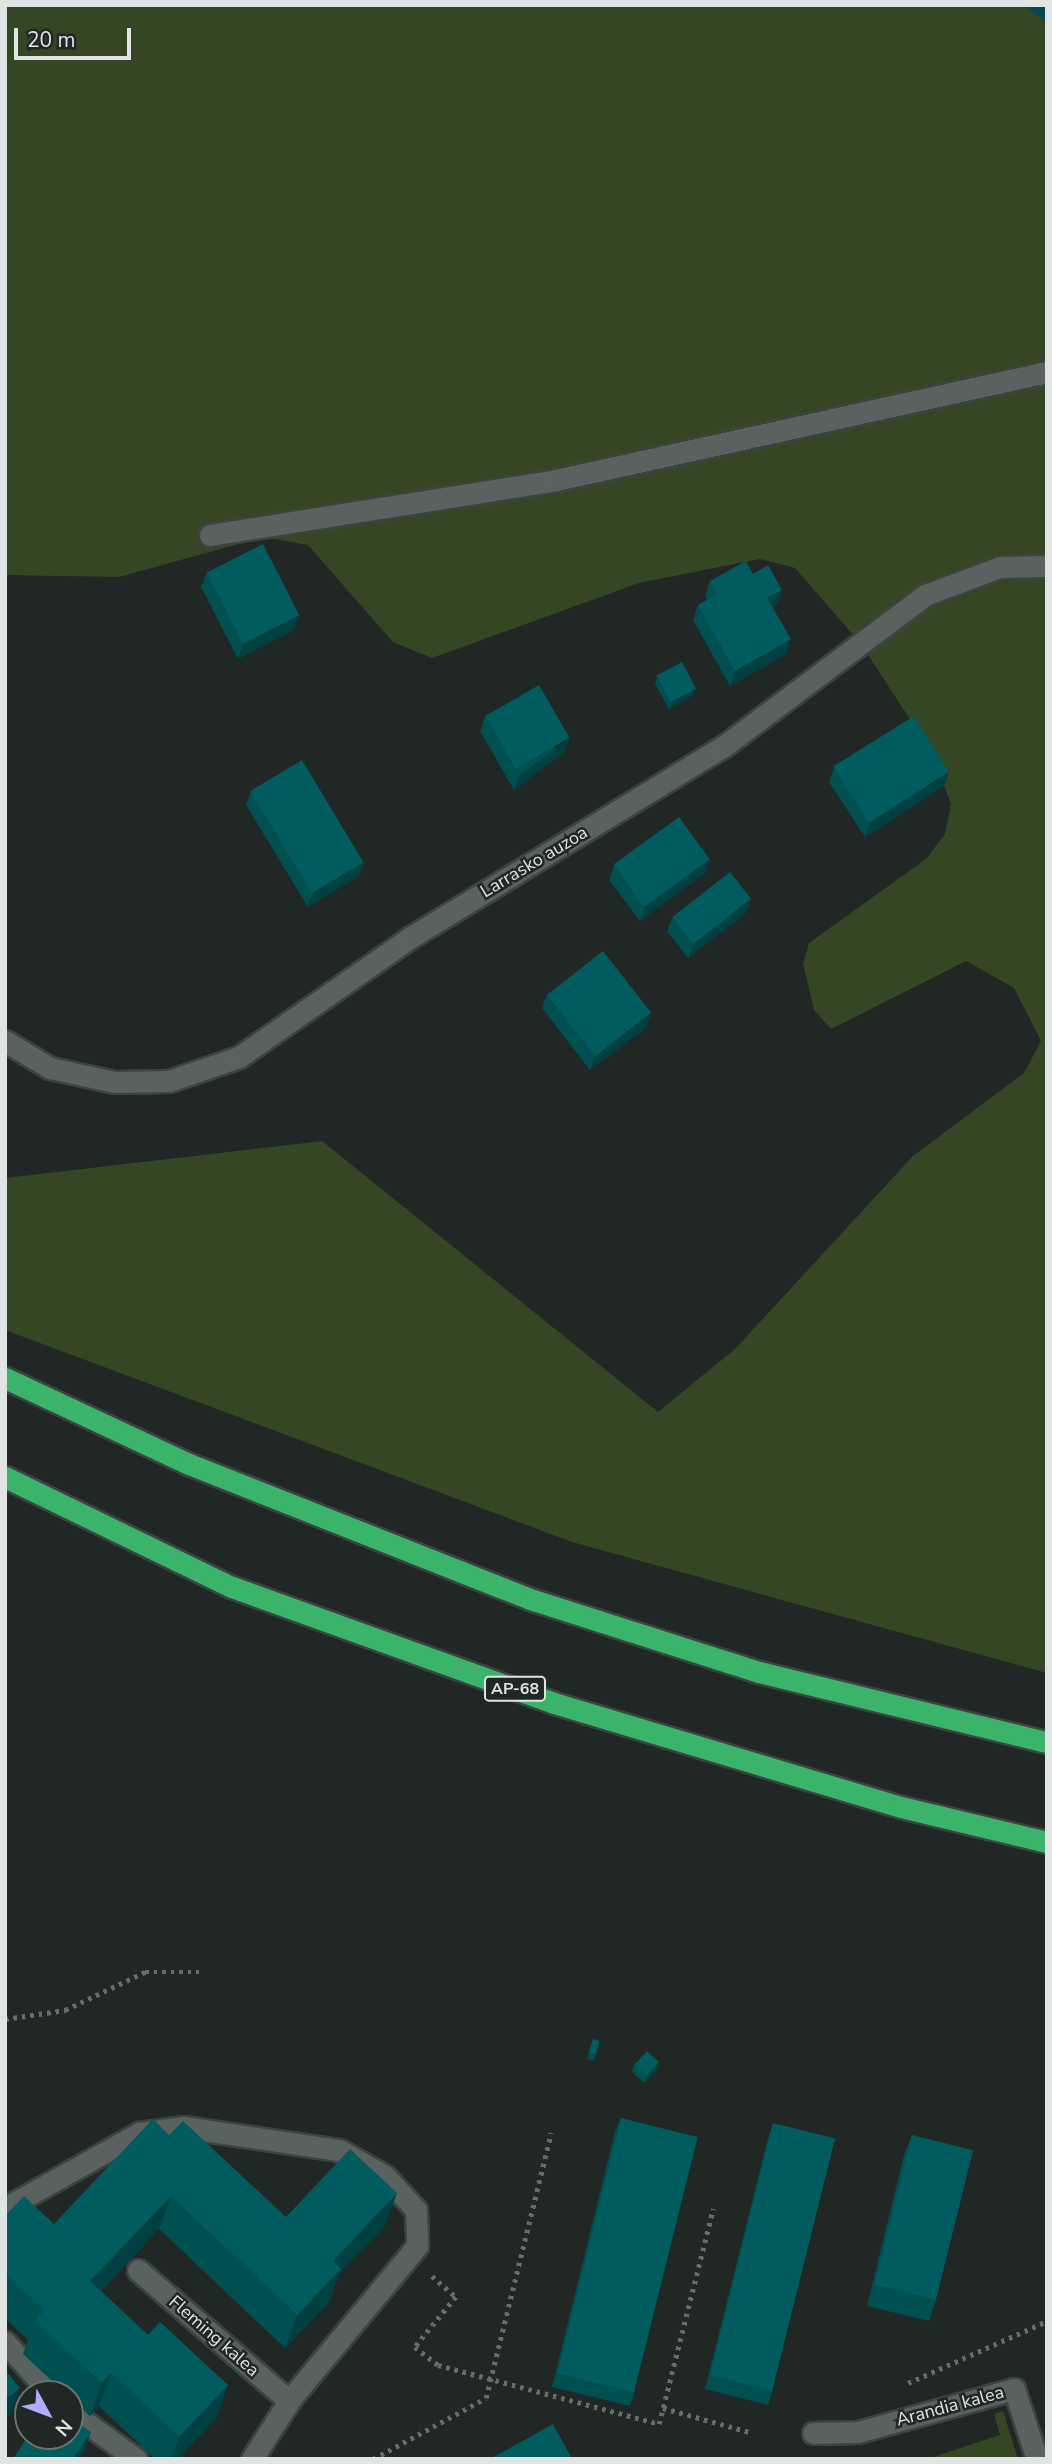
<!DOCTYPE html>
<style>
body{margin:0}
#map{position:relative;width:1052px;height:2464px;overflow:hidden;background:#202725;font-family:"Nunito Sans",sans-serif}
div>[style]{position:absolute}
.green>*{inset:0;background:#344624}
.stream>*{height:12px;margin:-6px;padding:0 6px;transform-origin:6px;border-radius:6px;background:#0c4452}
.path>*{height:4.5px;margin-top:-2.25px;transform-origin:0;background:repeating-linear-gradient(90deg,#676d6b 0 3.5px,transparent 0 8.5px)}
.roads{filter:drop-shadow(2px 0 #3d4341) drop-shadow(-2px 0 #3d4341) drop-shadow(0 2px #3d4341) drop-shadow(0 -2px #3d4341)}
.minor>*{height:21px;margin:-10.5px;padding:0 10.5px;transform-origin:10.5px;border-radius:10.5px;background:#5a6260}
.highway>*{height:21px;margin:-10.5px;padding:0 10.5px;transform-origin:10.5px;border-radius:10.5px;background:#3ab46b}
.wall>*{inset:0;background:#004f51}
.shaded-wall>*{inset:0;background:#004042}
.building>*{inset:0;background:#005c5e;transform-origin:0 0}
span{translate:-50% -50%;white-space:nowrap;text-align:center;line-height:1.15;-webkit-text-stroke:5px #202725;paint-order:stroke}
.shield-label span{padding:2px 5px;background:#202725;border:2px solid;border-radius:5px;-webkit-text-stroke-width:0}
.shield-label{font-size:16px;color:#e0e5e3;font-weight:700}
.street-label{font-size:18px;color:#e0e5e3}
.frame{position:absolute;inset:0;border:7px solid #e0e5e3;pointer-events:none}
.north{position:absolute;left:14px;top:2380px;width:70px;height:70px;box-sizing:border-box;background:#202725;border:2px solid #6d7371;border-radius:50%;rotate:131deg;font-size:19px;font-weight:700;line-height:28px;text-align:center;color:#e0e5e3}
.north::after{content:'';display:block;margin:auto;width:24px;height:32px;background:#afaefa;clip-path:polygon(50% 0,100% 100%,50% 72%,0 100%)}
.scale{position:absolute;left:14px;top:28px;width:117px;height:32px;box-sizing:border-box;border:4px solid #e0e5e3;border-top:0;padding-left:9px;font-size:21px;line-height:24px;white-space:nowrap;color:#e0e5e3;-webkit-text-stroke:5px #202725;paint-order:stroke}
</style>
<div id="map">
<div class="green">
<div style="clip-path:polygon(5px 5px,1047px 5px,1047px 1673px,572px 1542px,5px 1330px,5px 1178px,322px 1141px,658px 1412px,735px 1349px,913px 1156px,1024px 1073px,1041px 1041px,1014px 988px,966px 961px,831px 1029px,814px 1010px,803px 964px,809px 943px,926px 859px,945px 834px,951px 804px,932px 753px,861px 644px,795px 568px,760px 559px,639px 583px,432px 658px,393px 642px,308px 545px,264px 537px,119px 577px,5px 575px)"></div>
<div style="clip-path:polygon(1003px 2411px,1018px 2459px,928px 2459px,1000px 2435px,994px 2414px)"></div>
</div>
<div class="stream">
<div style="left:1033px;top:5px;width:18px;rotate:38deg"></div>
</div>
<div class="path">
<div style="left:5px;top:2019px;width:61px;rotate:-8.5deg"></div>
<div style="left:65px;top:2010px;width:89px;rotate:-25.4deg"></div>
<div style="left:145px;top:1972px;width:54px"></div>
<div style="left:432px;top:2276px;width:32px;rotate:41deg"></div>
<div style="left:456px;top:2297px;width:65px;rotate:129.4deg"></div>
<div style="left:415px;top:2347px;width:29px;rotate:38deg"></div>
<div style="left:438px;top:2365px;width:229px;rotate:14.9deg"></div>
<div style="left:659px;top:2424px;width:222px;rotate:-75.9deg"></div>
<div style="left:908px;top:2383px;width:152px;rotate:-24deg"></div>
<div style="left:663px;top:2408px;width:93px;rotate:15.5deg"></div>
<div style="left:373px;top:2459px;width:128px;rotate:-28.4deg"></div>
<div style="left:486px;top:2398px;width:273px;rotate:-76.2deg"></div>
</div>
<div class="roads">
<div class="minor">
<div style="left:210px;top:535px;width:350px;rotate:-9deg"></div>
<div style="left:556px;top:480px;width:503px;rotate:-12.41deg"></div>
<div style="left:5px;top:1041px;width:52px;rotate:31deg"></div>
<div style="left:50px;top:1068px;width:66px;rotate:12.2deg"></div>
<div style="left:115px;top:1082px;width:54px;rotate:-1.1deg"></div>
<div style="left:169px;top:1081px;width:74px;rotate:-18.9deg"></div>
<div style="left:239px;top:1057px;width:210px;rotate:-34.9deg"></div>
<div style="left:411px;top:937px;width:367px;rotate:-31.4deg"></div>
<div style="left:724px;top:746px;width:251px;rotate:-36.9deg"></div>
<div style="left:925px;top:595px;width:80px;rotate:-20.5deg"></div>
<div style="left:1000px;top:567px;width:47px;rotate:-1.2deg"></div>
<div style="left:5px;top:2208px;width:154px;rotate:-29.2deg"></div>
<div style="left:139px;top:2133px;width:44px;rotate:-7.8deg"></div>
<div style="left:183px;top:2127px;width:158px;rotate:8.4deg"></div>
<div style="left:339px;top:2150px;width:53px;rotate:29.5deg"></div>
<div style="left:385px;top:2176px;width:46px;rotate:47.6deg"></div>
<div style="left:416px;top:2210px;width:36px;rotate:88deg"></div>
<div style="left:417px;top:2246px;width:201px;rotate:129.6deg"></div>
<div style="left:289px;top:2401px;width:69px;rotate:122.5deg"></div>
<div style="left:138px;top:2270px;width:200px;rotate:40.9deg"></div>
<div style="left:5px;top:2342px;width:69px;rotate:48.5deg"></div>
<div style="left:70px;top:2411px;width:82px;rotate:36deg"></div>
<div style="left:813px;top:2433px;width:45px;rotate:-1.3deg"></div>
<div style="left:858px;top:2432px;width:162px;rotate:-15.4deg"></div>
<div style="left:1014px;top:2389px;width:74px;rotate:71.8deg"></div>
</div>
<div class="highway">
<div style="left:5px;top:1378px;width:203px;rotate:25.1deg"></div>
<div style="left:189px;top:1464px;width:367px;rotate:21.6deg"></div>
<div style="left:530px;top:1599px;width:240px;rotate:17.7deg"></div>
<div style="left:759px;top:1672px;width:296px;rotate:13.7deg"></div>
<div style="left:5px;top:1477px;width:252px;rotate:25.9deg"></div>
<div style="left:232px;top:1587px;width:342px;rotate:19.8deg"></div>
<div style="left:554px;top:1703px;width:362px;rotate:16.7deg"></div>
<div style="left:901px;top:1807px;width:150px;rotate:13.5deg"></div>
</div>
</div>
<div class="wall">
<div style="clip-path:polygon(207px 572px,294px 630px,238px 659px,201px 587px)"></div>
<div style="clip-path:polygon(753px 574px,782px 590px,777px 604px,772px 607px,786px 654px,730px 686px,693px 620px,698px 605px,707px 600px,705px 595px,710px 581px)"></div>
<div style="clip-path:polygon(657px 677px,696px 688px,693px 695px,669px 709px,655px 684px)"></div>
<div style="clip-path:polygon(485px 716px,564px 752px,514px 790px,480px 731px)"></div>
<div style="clip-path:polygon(834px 767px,944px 786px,865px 837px,829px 782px)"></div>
<div style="clip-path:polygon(251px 791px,364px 862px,359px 876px,308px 907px,246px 805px)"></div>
<div style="clip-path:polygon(710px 859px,705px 873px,640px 921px,609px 880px,614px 866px)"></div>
<div style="clip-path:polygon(746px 913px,688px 958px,667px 931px,673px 917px)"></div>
<div style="clip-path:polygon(547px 994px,651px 1013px,646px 1028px,590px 1070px,542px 1008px)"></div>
<div style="clip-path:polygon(593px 2039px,596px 2054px,593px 2061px,587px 2059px)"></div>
<div style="clip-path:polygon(659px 2062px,657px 2070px,644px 2083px,632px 2072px,634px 2064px)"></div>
<div style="clip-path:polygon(621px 2118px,635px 2392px,630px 2406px,552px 2387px,615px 2132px)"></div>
<div style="clip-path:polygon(773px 2123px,773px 2390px,768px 2405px,705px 2389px,768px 2138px)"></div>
<div style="clip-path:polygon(169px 2135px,286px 2217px,385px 2226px,338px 2275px,329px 2302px,285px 2348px,159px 2229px,101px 2291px,148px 2335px,228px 2385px,216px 2418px,178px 2459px,155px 2459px,99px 2406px,90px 2416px,70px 2398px,70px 2394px,66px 2394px,23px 2354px,28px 2340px,5px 2318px,5px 2216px,54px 2224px)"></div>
<div style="clip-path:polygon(912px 2135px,936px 2300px,929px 2321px,867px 2306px,904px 2155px)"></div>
</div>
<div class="shaded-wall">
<div style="clip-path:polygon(782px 590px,777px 604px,762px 613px,767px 598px)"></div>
<div style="clip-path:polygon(299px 615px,294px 630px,238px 659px,243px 644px)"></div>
<div style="clip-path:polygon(791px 639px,786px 654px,730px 686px,735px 671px)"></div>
<div style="clip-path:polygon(696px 688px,693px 695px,669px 709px,672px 702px)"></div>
<div style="clip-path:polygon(570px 738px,564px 752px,514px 790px,519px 776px)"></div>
<div style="clip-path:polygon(949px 772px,944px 786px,865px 837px,870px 823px)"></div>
<div style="clip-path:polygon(710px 859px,705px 873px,640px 921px,645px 907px)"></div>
<div style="clip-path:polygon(364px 862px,359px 876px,308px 907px,313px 893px)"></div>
<div style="clip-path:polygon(751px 899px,746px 913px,688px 958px,693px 944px)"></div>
<div style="clip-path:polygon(651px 1013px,646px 1028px,590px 1070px,595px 1056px)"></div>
<div style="clip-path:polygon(659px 2062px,657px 2070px,644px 2083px,647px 2076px)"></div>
<div style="clip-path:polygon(397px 2193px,385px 2226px,338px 2275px,329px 2302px,285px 2348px,297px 2315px,333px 2261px)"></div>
<div style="clip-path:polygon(171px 2196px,159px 2229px,78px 2314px,90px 2281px)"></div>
<div style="clip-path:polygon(111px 2373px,99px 2406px,90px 2416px,102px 2383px)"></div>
<div style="clip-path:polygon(228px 2385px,216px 2418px,178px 2459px,171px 2459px,179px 2437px)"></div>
<div style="clip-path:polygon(20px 2388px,11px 2414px,5px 2418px,5px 2400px)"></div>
<div style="clip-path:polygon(91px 2432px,81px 2459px,73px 2459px)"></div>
</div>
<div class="building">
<div style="left:263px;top:544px;width:80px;height:63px;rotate:63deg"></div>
<div style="clip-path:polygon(746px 561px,753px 574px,768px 565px,782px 590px,767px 598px,791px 639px,735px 671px,698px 605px,717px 594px,710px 581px)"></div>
<div style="left:682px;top:662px;width:30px;height:29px;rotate:62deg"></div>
<div style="left:539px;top:685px;width:61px;height:62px;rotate:60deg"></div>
<div style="left:914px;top:716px;width:66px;height:95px;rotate:58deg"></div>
<div style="left:302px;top:760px;width:119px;height:60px;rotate:59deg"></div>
<div style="left:679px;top:817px;width:52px;height:81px;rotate:54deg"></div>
<div style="left:730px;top:872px;width:34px;height:73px;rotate:52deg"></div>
<div style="left:603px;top:951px;width:78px;height:71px;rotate:52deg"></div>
<div style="left:593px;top:2039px;width:7px;height:14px;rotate:16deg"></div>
<div style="left:647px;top:2051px;width:16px;height:18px;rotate:43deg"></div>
<div style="left:621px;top:2118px;width:79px;height:263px;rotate:14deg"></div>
<div style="clip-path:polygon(153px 2119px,169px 2135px,183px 2121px,286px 2217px,350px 2149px,397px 2193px,333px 2261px,341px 2269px,297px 2315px,171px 2196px,90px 2281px,148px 2335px,160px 2322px,228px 2385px,179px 2437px,111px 2373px,102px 2383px,35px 2321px,44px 2310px,5px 2273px,5px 2216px,24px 2196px,54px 2224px)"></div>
<div style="left:773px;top:2123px;width:64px;height:260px;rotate:14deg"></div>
<div style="left:912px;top:2135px;width:63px;height:154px;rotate:14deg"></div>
<div style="clip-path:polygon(5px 2370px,20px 2388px,5px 2400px)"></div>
<div style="clip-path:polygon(70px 2418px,91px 2432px,73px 2459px,13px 2459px,28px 2436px,70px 2436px)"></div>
<div style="clip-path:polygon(553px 2424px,572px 2459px,490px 2459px)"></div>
</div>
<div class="shield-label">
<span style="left:515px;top:1689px">AP-68</span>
</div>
<div class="street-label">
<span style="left:534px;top:862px;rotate:-31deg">Larrasko auzoa</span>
<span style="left:214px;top:2336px;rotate:41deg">Fleming kalea</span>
<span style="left:950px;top:2406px;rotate:-15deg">Arandia kalea</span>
</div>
<div class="frame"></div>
<div class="north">N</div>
<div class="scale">20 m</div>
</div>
